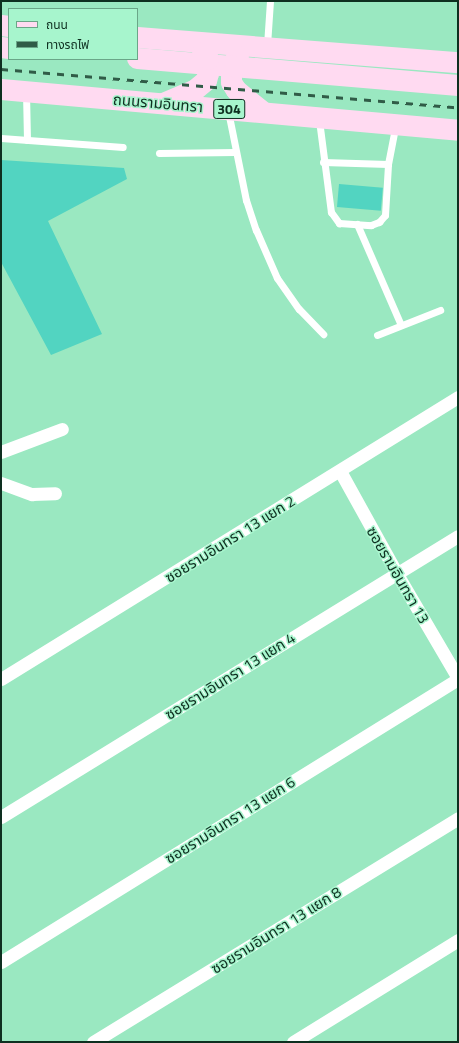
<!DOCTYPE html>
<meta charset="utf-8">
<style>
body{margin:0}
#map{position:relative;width:459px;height:1043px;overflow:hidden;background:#9ae8c1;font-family:"Titillium Web","Noto Sans Thai",sans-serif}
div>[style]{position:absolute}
.building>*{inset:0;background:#52d4c1;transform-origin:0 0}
.lane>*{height:7px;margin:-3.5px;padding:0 3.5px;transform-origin:3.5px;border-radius:3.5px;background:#fff}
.street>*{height:13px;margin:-6.5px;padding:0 6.5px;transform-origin:6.5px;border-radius:6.5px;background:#fff}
.primary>*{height:21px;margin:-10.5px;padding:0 10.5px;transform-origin:10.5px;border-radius:10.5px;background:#ffdaf1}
.rail>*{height:3px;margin-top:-1.5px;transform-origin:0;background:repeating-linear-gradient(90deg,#305c47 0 7px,transparent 0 14px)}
span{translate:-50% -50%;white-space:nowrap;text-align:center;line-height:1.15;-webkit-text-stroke:3px #a7f5cd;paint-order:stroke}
.shield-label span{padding:1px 3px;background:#a7f5cd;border:1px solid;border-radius:3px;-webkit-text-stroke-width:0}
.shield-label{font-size:14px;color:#0e2f20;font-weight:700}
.street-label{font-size:15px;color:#0e2f20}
.frame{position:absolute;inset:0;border:2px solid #0e2f20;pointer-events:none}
.legend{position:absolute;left:8px;top:8px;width:130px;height:52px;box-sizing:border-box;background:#a7f5cd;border:1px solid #6aa688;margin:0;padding:5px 7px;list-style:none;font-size:12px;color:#0e2f20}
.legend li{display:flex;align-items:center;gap:8px;height:20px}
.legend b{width:20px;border:1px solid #6aa688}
</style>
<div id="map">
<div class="building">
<div style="clip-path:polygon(1px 160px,124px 168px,127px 179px,48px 221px,102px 334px,51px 355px,1px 262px)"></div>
<div style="left:339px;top:184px;width:44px;height:23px;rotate:5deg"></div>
</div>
<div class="lane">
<div style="left:267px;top:45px;width:44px;rotate:-86.1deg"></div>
<div style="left:26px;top:92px;width:48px;rotate:88.8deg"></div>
<div style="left:228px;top:111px;width:91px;rotate:78.6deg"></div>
<div style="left:246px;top:200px;width:32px;rotate:72deg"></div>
<div style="left:256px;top:230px;width:52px;rotate:66.4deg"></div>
<div style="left:277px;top:278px;width:38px;rotate:55deg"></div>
<div style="left:299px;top:309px;width:35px;rotate:46deg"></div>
<div style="left:319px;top:120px;width:93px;rotate:82.6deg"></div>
<div style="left:331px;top:212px;width:14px;rotate:54deg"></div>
<div style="left:339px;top:223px;width:32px;rotate:4deg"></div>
<div style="left:371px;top:225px;width:9px;rotate:-21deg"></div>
<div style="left:379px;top:222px;width:9px;rotate:-49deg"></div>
<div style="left:385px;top:215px;width:51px;rotate:-86.6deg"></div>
<div style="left:388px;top:164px;width:38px;rotate:-79deg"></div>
<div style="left:1px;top:138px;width:122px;rotate:4.2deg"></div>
<div style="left:159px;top:153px;width:76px;rotate:-0.8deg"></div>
<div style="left:323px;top:162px;width:65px;rotate:1.8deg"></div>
<div style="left:357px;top:224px;width:110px;rotate:66.5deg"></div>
<div style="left:377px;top:335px;width:68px;rotate:-21.6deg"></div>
</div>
<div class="street">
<div style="left:1px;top:452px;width:65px;rotate:-20.7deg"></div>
<div style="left:340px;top:471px;width:118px;rotate:61deg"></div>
<div style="left:397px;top:574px;width:121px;rotate:59.6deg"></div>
<div style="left:1px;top:483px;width:33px;rotate:20deg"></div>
<div style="left:32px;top:494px;width:23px;rotate:-2deg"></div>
<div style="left:1px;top:679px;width:537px;rotate:-31.68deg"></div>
<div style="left:1px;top:817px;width:536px;rotate:-31.59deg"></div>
<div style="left:1px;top:962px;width:538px;rotate:-31.77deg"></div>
<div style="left:93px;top:1042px;width:428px;rotate:-31.5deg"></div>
<div style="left:293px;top:1042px;width:194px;rotate:-31.7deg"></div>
</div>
<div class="primary">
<div style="left:1px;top:25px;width:8px;rotate:7deg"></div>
<div style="left:137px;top:37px;width:322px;rotate:4.5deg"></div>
<div style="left:1px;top:47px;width:8px;rotate:7deg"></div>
<div style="left:238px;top:56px;width:11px;rotate:128deg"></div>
<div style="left:231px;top:65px;width:17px;rotate:90deg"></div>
<div style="left:231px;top:82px;width:9px;rotate:58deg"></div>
<div style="left:236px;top:90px;width:35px;rotate:39deg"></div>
<div style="left:137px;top:58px;width:322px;rotate:4.8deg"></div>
<div style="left:1px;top:89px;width:459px;rotate:5.1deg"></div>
<div style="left:163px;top:103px;width:34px;rotate:-23deg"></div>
<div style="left:194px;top:90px;width:16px;rotate:-40deg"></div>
<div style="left:206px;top:80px;width:7px;rotate:-74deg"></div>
<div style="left:208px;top:73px;width:14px;rotate:-90deg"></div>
<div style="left:208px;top:59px;width:9px;rotate:-131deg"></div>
</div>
<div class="rail">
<div style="left:1px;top:69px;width:459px;rotate:4.8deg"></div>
</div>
<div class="shield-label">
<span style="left:229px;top:109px">304</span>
</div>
<div class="street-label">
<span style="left:158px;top:103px;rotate:5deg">ถนนรามอินทรา</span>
<span style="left:230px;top:539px;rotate:-32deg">ซอยรามอินทรา 13 แยก 2</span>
<span style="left:398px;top:575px;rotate:60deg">ซอยรามอินทรา 13</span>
<span style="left:230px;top:676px;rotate:-32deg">ซอยรามอินทรา 13 แยก 4</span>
<span style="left:230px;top:820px;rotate:-32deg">ซอยรามอินทรา 13 แยก 6</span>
<span style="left:276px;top:930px;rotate:-32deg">ซอยรามอินทรา 13 แยก 8</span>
</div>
<div class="frame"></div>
<ul class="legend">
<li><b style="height:5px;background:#ffdaf1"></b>ถนน</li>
<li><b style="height:5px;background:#305c47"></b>ทางรถไฟ</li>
</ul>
</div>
